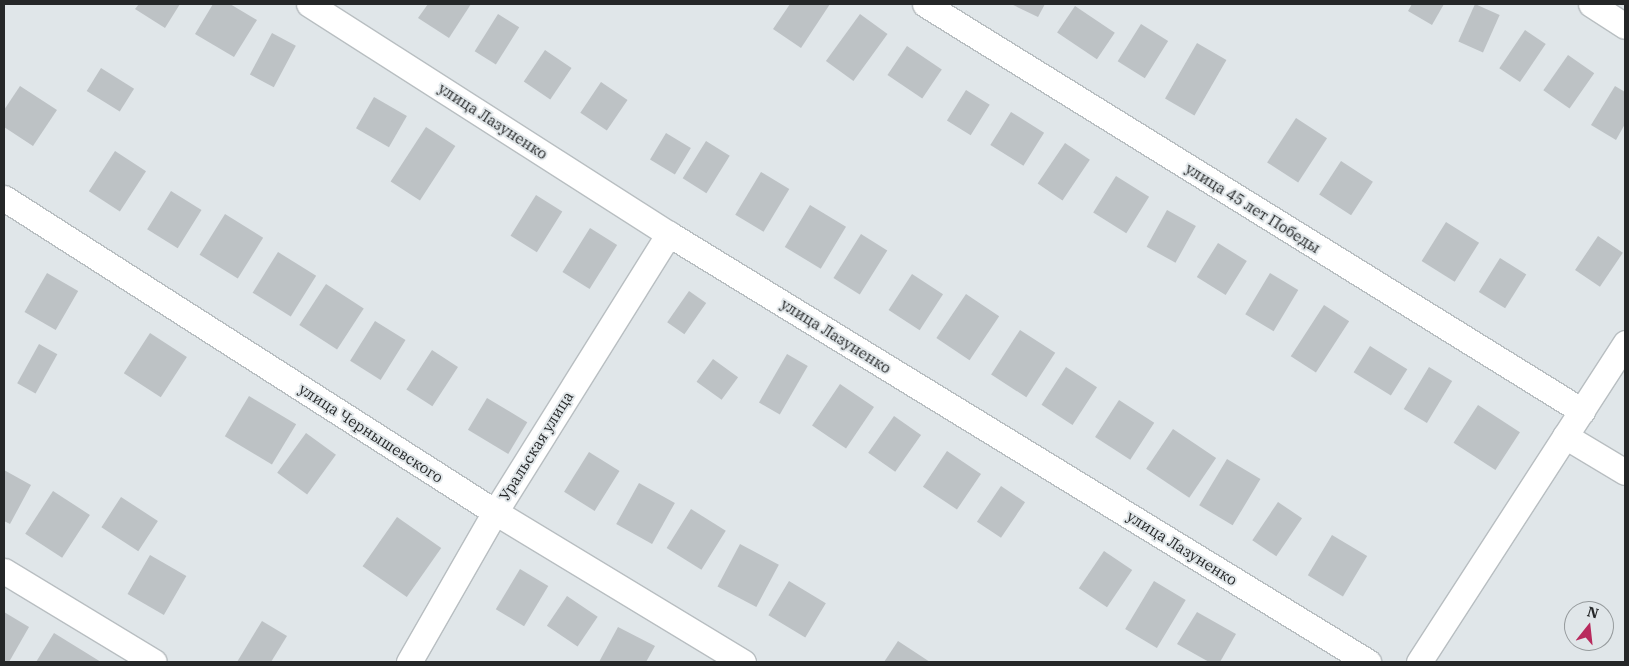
<!DOCTYPE html>
<meta charset="utf-8">
<style>
body{margin:0}
#map{position:relative;width:1629px;height:666px;overflow:hidden;background:#e0e6e9;font-family:"IBM Plex Serif",serif}
div>[style]{position:absolute}
.building>*{inset:0;background:#bdc2c5;transform-origin:0 0}
.roads{filter:drop-shadow(1px 0 #b8bec1) drop-shadow(-1px 0 #b8bec1) drop-shadow(0 1px #b8bec1) drop-shadow(0 -1px #b8bec1)}
.minor>*{height:25px;margin:-12.5px;padding:0 12.5px;transform-origin:12.5px;border-radius:12.5px;background:#fff}
span{translate:-50% -50%;white-space:nowrap;text-align:center;line-height:1.15;-webkit-text-stroke:4px #e0e6e9;paint-order:stroke}
.street-label{font-size:15px;color:#252728}
.frame{position:absolute;inset:0;border:5px solid #252728;pointer-events:none}
.north{position:absolute;left:1564px;top:601px;width:50px;height:50px;box-sizing:border-box;background:#e0e6e9;border:1px solid #959a9c;border-radius:50%;rotate:16deg;font-size:14px;font-weight:700;line-height:20px;text-align:center;color:#252728}
.north::after{content:'';display:block;margin:auto;width:18px;height:22px;background:#b82a5d;clip-path:polygon(50% 0,100% 100%,50% 72%,0 100%)}
</style>
<div id="map">
<div class="building">
<div style="clip-path:polygon(139px 4px,180px 4px,165px 28px,135px 9px)"></div>
<div style="clip-path:polygon(213px 4px,230px 4px,257px 20px,234px 57px,195px 34px)"></div>
<div style="clip-path:polygon(428px 4px,471px 4px,449px 38px,418px 18px)"></div>
<div style="clip-path:polygon(790px 4px,830px 4px,801px 48px,773px 29px)"></div>
<div style="clip-path:polygon(1011px 4px,1045px 4px,1038px 17px)"></div>
<div style="clip-path:polygon(1412px 4px,1444px 4px,1432px 25px,1408px 11px)"></div>
<div style="left:1475px;top:4px;width:27px;height:41px;rotate:24deg"></div>
<div style="left:1075px;top:6px;width:48px;height:32px;rotate:34deg"></div>
<div style="left:498px;top:14px;width:25px;height:44px;rotate:32deg"></div>
<div style="left:860px;top:14px;width:34px;height:58px;rotate:36deg"></div>
<div style="left:1141px;top:24px;width:32px;height:44px;rotate:32deg"></div>
<div style="left:1525px;top:30px;width:25px;height:46px;rotate:34deg"></div>
<div style="left:272px;top:33px;width:27px;height:47px;rotate:28deg"></div>
<div style="left:1197px;top:43px;width:34px;height:64px;rotate:30deg"></div>
<div style="left:907px;top:46px;width:42px;height:35px;rotate:34deg"></div>
<div style="left:545px;top:50px;width:32px;height:38px;rotate:34deg"></div>
<div style="left:1568px;top:55px;width:32px;height:43px;rotate:35deg"></div>
<div style="left:101px;top:68px;width:39px;height:27px;rotate:32deg"></div>
<div style="left:601px;top:82px;width:32px;height:37px;rotate:34deg"></div>
<div style="clip-path:polygon(20px 86px,57px 110px,33px 146px,4px 127px,4px 110px)"></div>
<div style="clip-path:polygon(1615px 86px,1625px 92px,1625px 124px,1616px 140px,1591px 125px)"></div>
<div style="left:966px;top:90px;width:28px;height:36px;rotate:32deg"></div>
<div style="left:374px;top:97px;width:38px;height:36px;rotate:30deg"></div>
<div style="left:1011px;top:112px;width:39px;height:39px;rotate:32deg"></div>
<div style="left:1296px;top:118px;width:37px;height:53px;rotate:33deg"></div>
<div style="left:426px;top:127px;width:35px;height:65px;rotate:33deg"></div>
<div style="left:666px;top:133px;width:29px;height:31px;rotate:31deg"></div>
<div style="left:706px;top:141px;width:28px;height:44px;rotate:32deg"></div>
<div style="left:1065px;top:143px;width:30px;height:49px;rotate:34deg"></div>
<div style="left:115px;top:151px;width:37px;height:48px;rotate:33deg"></div>
<div style="left:1341px;top:161px;width:38px;height:40px;rotate:33deg"></div>
<div style="left:761px;top:172px;width:33px;height:50px;rotate:31deg"></div>
<div style="left:1116px;top:176px;width:39px;height:43px;rotate:32deg"></div>
<div style="left:171px;top:191px;width:36px;height:45px;rotate:32deg"></div>
<div style="left:536px;top:195px;width:31px;height:48px;rotate:32deg"></div>
<div style="left:810px;top:205px;width:42px;height:49px;rotate:31deg"></div>
<div style="left:1167px;top:210px;width:33px;height:42px;rotate:29deg"></div>
<div style="left:225px;top:214px;width:45px;height:48px;rotate:32deg"></div>
<div style="left:1446px;top:222px;width:39px;height:46px;rotate:32deg"></div>
<div style="left:590px;top:228px;width:32px;height:52px;rotate:32deg"></div>
<div style="left:861px;top:234px;width:31px;height:52px;rotate:32deg"></div>
<div style="left:1598px;top:236px;width:30px;height:41px;rotate:34deg"></div>
<div style="left:1218px;top:243px;width:34px;height:40px;rotate:32deg"></div>
<div style="left:278px;top:252px;width:45px;height:48px;rotate:32deg"></div>
<div style="left:1500px;top:258px;width:31px;height:40px;rotate:32deg"></div>
<div style="left:47px;top:273px;width:36px;height:45px;rotate:30deg"></div>
<div style="left:1270px;top:273px;width:33px;height:48px;rotate:31deg"></div>
<div style="left:912px;top:274px;width:37px;height:43px;rotate:33deg"></div>
<div style="left:326px;top:284px;width:45px;height:49px;rotate:33deg"></div>
<div style="left:689px;top:291px;width:21px;height:38px;rotate:35deg"></div>
<div style="left:966px;top:294px;width:40px;height:53px;rotate:34deg"></div>
<div style="left:1324px;top:305px;width:30px;height:61px;rotate:33deg"></div>
<div style="left:375px;top:321px;width:36px;height:47px;rotate:32deg"></div>
<div style="left:1020px;top:330px;width:42px;height:53px;rotate:33deg"></div>
<div style="left:150px;top:333px;width:44px;height:48px;rotate:33deg"></div>
<div style="left:39px;top:344px;width:21px;height:45px;rotate:29deg"></div>
<div style="left:1370px;top:346px;width:44px;height:31px;rotate:32deg"></div>
<div style="left:432px;top:350px;width:31px;height:47px;rotate:33deg"></div>
<div style="left:787px;top:354px;width:24px;height:56px;rotate:30deg"></div>
<div style="left:713px;top:359px;width:31px;height:28px;rotate:36deg"></div>
<div style="left:1066px;top:367px;width:37px;height:45px;rotate:33deg"></div>
<div style="left:1429px;top:367px;width:27px;height:49px;rotate:31deg"></div>
<div style="left:840px;top:384px;width:41px;height:50px;rotate:34deg"></div>
<div style="left:249px;top:396px;width:55px;height:47px;rotate:31deg"></div>
<div style="left:487px;top:398px;width:47px;height:37px;rotate:31deg"></div>
<div style="left:1119px;top:400px;width:42px;height:44px;rotate:33deg"></div>
<div style="left:1478px;top:405px;width:50px;height:45px;rotate:33deg"></div>
<div style="left:894px;top:416px;width:33px;height:45px;rotate:35deg"></div>
<div style="left:1173px;top:429px;width:52px;height:48px;rotate:34deg"></div>
<div style="left:306px;top:433px;width:37px;height:49px;rotate:36deg"></div>
<div style="left:947px;top:451px;width:41px;height:43px;rotate:34deg"></div>
<div style="left:589px;top:452px;width:36px;height:47px;rotate:32deg"></div>
<div style="left:1227px;top:459px;width:39px;height:54px;rotate:31deg"></div>
<div style="clip-path:polygon(4px 470px,31px 485px,10px 524px,4px 521px)"></div>
<div style="left:639px;top:483px;width:41px;height:47px;rotate:29deg"></div>
<div style="left:1001px;top:486px;width:29px;height:43px;rotate:34deg"></div>
<div style="left:53px;top:491px;width:44px;height:51px;rotate:33deg"></div>
<div style="left:121px;top:497px;width:44px;height:36px;rotate:33deg"></div>
<div style="left:1278px;top:502px;width:29px;height:46px;rotate:34deg"></div>
<div style="left:691px;top:509px;width:41px;height:46px;rotate:32deg"></div>
<div style="left:397px;top:517px;width:54px;height:60px;rotate:35deg"></div>
<div style="left:1332px;top:535px;width:41px;height:47px;rotate:31deg"></div>
<div style="left:740px;top:544px;width:44px;height:48px;rotate:28deg"></div>
<div style="left:1104px;top:551px;width:34px;height:45px;rotate:34deg"></div>
<div style="left:150px;top:555px;width:42px;height:45px;rotate:30deg"></div>
<div style="left:520px;top:569px;width:33px;height:47px;rotate:31deg"></div>
<div style="left:789px;top:581px;width:43px;height:40px;rotate:31deg"></div>
<div style="left:1154px;top:581px;width:37px;height:56px;rotate:31deg"></div>
<div style="left:567px;top:596px;width:37px;height:36px;rotate:34deg"></div>
<div style="clip-path:polygon(4px 612px,29px 627px,9px 662px,4px 662px)"></div>
<div style="clip-path:polygon(1197px 612px,1236px 634px,1220px 662px,1209px 662px,1177px 644px)"></div>
<div style="clip-path:polygon(262px 621px,287px 636px,271px 662px,237px 662px)"></div>
<div style="clip-path:polygon(618px 627px,655px 646px,646px 662px,599px 662px)"></div>
<div style="clip-path:polygon(54px 633px,101px 662px,36px 662px)"></div>
<div style="clip-path:polygon(898px 641px,930px 662px,884px 662px)"></div>
</div>
<div class="roads">
<div class="minor">
<div style="left:309px;top:4px;width:427px;rotate:32.6deg"></div>
<div style="left:669px;top:234px;width:820px;rotate:31.48deg"></div>
<div style="left:925px;top:4px;width:773px;rotate:31.78deg"></div>
<div style="left:1591px;top:4px;width:40px;rotate:32.9deg"></div>
<div style="left:4px;top:198px;width:583px;rotate:32.6deg"></div>
<div style="left:495px;top:512px;width:290px;rotate:31.2deg"></div>
<div style="left:1565px;top:436px;width:70px;rotate:31deg"></div>
<div style="left:4px;top:571px;width:175px;rotate:31.2deg"></div>
<div style="left:409px;top:662px;width:173px;rotate:-60.2deg"></div>
<div style="left:495px;top:512px;width:328px;rotate:-58deg"></div>
<div style="left:1419px;top:662px;width:380px;rotate:-57.1deg"></div>
</div>
</div>
<div class="street-label">
<span style="left:493px;top:121px;rotate:33deg">улица Лазуненко</span>
<span style="left:1253px;top:208px;rotate:32deg">улица 45 лет Победы</span>
<span style="left:836px;top:336px;rotate:32deg">улица Лазуненко</span>
<span style="left:371px;top:433px;rotate:33deg">улица Чернышевского</span>
<span style="left:536px;top:446px;rotate:-58deg">Уральская улица</span>
<span style="left:1182px;top:548px;rotate:32deg">улица Лазуненко</span>
</div>
<div class="frame"></div>
<div class="north">N</div>
</div>
